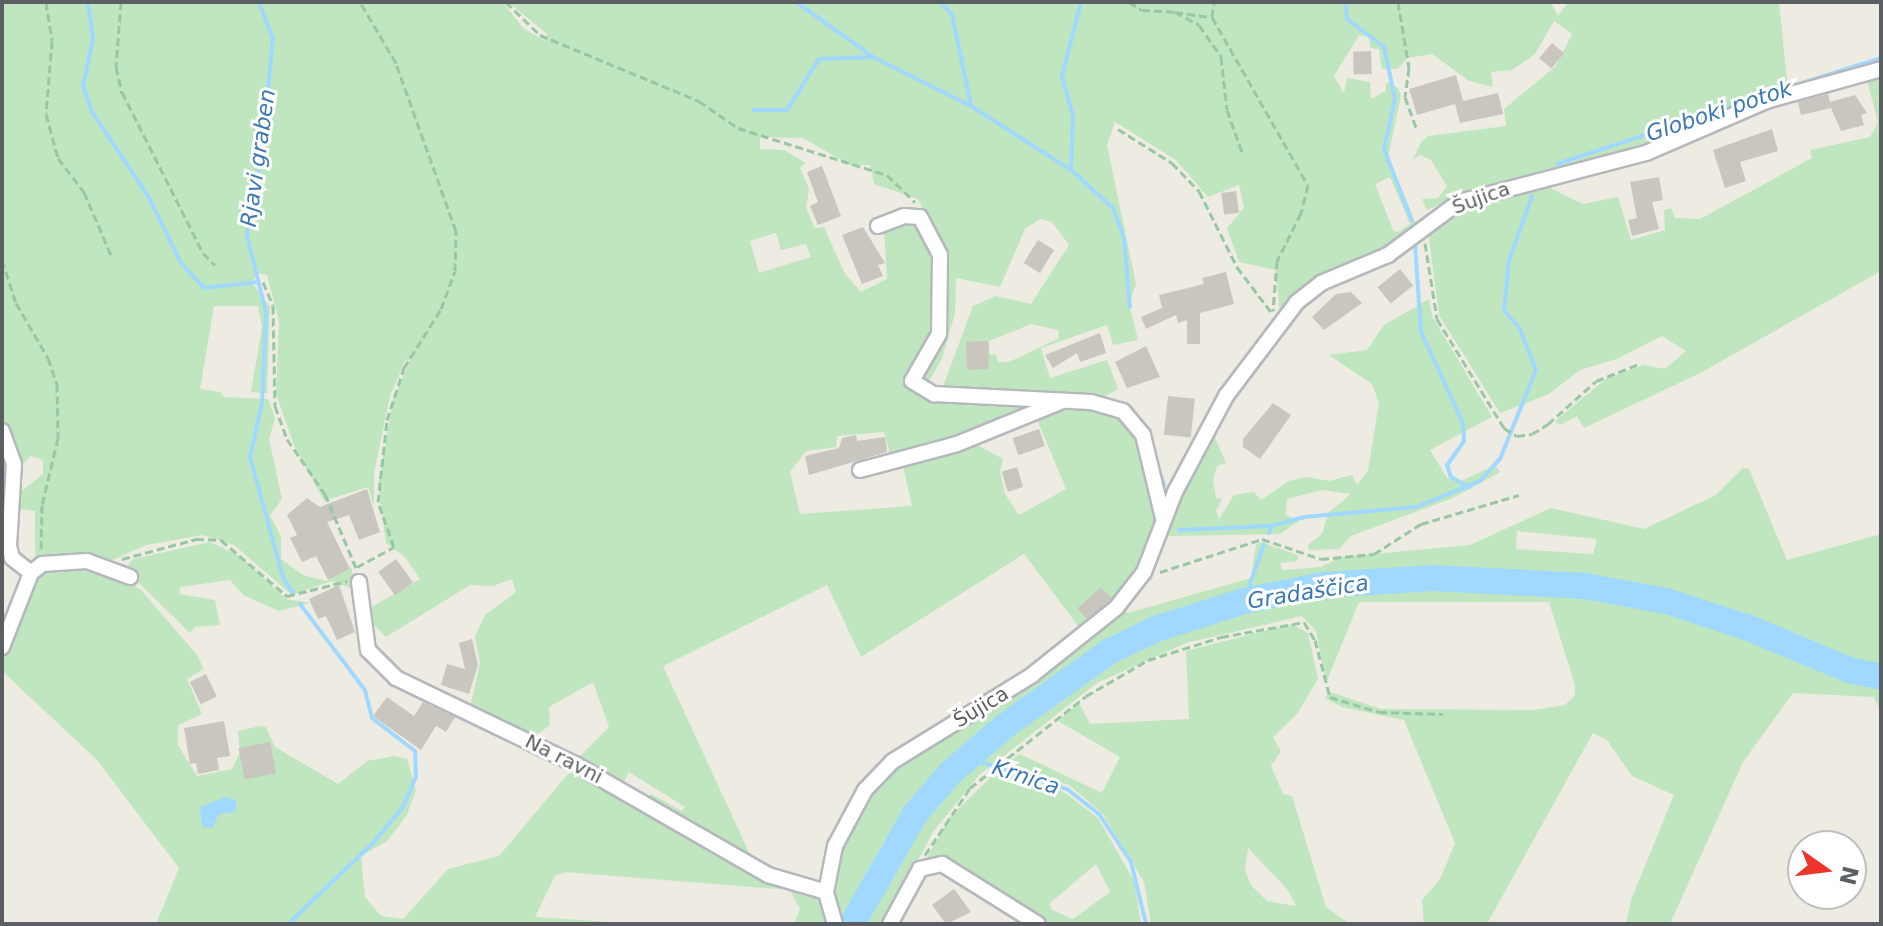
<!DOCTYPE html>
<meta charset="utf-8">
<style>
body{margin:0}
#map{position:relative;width:1883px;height:926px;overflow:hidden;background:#eeebe2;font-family:"DejaVu Sans",sans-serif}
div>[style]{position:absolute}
.green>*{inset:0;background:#bfe6be}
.water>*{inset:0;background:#a1d8ff}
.stream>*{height:4px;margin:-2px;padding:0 2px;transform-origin:2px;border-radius:2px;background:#a1d8ff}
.river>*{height:26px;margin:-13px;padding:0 13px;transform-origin:13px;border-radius:13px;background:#a1d8ff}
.building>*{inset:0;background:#c9c6bf;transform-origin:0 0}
.path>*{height:3px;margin-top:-1.5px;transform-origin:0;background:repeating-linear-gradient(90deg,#97c7a4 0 8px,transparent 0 12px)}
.roads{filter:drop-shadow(2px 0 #b5b8bd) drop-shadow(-2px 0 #b5b8bd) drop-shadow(0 2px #b5b8bd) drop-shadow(0 -2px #b5b8bd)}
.minor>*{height:14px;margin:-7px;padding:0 7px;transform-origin:7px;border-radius:7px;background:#fff}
span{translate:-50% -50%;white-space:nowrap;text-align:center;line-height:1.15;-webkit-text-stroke:6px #fff;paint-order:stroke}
.street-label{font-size:20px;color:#5b5f63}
.water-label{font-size:22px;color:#3c78b3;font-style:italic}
.frame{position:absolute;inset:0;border:4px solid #5b5f63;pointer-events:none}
.north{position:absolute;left:1787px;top:830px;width:80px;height:80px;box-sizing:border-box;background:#fff;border:2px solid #bdbfc1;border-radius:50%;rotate:104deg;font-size:22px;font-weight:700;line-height:32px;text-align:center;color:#5b5f63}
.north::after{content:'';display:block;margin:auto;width:28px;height:36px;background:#ec342a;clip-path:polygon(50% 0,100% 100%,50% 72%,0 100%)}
</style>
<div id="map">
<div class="green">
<div style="clip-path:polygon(evenodd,2px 2px,503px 2px,523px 28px,545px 41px,547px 34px,508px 2px,1551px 2px,1558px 16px,1568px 2px,1779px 2px,1788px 90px,1623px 151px,1467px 192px,1427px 210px,1422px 199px,1438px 198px,1447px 186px,1431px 160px,1420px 155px,1413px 160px,1421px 142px,1428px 136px,1506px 126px,1504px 109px,1556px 66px,1572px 34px,1554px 21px,1535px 54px,1512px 70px,1491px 72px,1493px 87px,1469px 81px,1432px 54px,1407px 58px,1398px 69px,1382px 69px,1379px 49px,1370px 48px,1369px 37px,1359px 35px,1334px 76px,1344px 93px,1347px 78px,1370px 82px,1371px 99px,1386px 91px,1386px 82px,1398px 88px,1401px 96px,1388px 157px,1416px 224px,1388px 249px,1323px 275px,1280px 314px,1276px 270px,1239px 262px,1227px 228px,1244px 208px,1239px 185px,1208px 197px,1176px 160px,1115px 122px,1107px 145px,1136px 284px,1129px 303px,1138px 340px,1113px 345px,1107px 325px,1041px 348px,1050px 378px,1107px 360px,1118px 389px,1098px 400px,951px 391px,944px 384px,973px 306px,996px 296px,1031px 304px,1069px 245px,1052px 222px,1040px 219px,1025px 229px,1000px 287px,956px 278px,955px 313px,942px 359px,928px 383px,920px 382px,946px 325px,947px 300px,946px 254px,918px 199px,874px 184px,870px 165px,850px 165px,803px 138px,760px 137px,760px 149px,784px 150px,806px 163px,800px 168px,809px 189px,806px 208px,815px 228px,824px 227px,845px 274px,861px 292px,887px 279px,884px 231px,901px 223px,921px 227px,933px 247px,935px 328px,907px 370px,912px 390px,948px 402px,1040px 403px,958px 439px,891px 458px,884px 432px,837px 436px,836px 447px,806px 451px,790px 472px,800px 514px,912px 506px,902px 462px,974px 443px,1003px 459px,1000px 472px,1005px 494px,1019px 515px,1066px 489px,1036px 417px,1075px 405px,1122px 415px,1142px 443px,1156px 516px,1147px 554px,1130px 584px,1082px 631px,1024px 554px,861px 657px,827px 585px,663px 666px,754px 863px,646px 800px,651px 794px,682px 811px,685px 807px,629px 772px,621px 787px,576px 760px,609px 727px,593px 682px,549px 707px,550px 725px,533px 738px,470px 708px,480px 663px,475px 636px,485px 615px,516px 592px,512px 579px,493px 586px,470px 585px,386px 637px,371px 622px,365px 611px,420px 579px,405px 557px,386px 543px,378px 485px,393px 400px,410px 361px,406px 359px,390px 396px,374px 473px,374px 507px,368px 487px,324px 501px,295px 448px,276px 394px,279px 321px,267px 275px,256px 273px,253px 284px,270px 307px,267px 393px,251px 392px,262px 327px,258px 306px,214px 306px,200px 389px,221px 392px,224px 397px,268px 399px,275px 418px,269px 439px,282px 499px,270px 515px,281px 537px,281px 559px,303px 575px,326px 581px,352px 568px,351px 588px,331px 581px,292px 595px,234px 545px,203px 535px,146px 545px,110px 561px,82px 555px,35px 562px,35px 511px,13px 508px,14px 497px,43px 474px,43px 460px,31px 456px,20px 467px,2px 503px,2px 2px,1390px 177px,1410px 224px,1398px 232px,1393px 230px,1375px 184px,1390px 177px,2px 2px,776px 233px,781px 250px,806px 244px,811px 257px,759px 273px,750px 241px,776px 233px,2px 2px,1031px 324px,1058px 330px,1059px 338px,1009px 362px,998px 362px,996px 354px,990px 355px,989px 341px,1031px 324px)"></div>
<div style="clip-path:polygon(1881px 80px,1881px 271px,1702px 372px,1584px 428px,1577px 416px,1560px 425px,1555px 421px,1607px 378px,1644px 365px,1665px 369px,1686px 351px,1662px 336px,1617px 359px,1580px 370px,1549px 394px,1500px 413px,1439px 315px,1428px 231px,1460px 208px,1542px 184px,1583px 204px,1618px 197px,1631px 240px,1665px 230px,1664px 210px,1671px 208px,1675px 218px,1700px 219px,1812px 158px,1810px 150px,1870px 137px,1878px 122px,1867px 81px)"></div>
<div style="clip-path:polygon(1429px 299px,1432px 316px,1492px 417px,1430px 450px,1447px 478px,1463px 480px,1495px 465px,1500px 472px,1453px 498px,1351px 536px,1339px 549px,1309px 550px,1308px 545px,1322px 534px,1328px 513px,1351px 494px,1322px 490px,1287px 499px,1286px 515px,1299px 521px,1280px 534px,1169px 536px,1170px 517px,1212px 431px,1226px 463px,1217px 466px,1213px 481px,1216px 498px,1222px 499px,1216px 511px,1219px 519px,1234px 495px,1254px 492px,1261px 500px,1289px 481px,1306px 477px,1329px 481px,1352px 475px,1357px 485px,1368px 470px,1379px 403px,1372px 384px,1329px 355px,1367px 350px,1384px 325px)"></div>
<div style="clip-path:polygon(evenodd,1743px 468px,1749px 469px,1787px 560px,1881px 534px,1881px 667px,1843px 658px,1750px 617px,1597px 579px,1459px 567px,1291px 581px,1119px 635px,967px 743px,886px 838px,840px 919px,832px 896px,840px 850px,872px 792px,923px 746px,967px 725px,1052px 667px,1124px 609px,1128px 613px,1251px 578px,1256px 545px,1260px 542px,1298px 555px,1297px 561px,1280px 563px,1282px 570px,1321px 567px,1341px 557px,1470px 545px,1551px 508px,1644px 529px,1716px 495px,1743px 468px,1517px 531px,1597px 539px,1593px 554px,1516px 549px,1517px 531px)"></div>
<div style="clip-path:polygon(210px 542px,240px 556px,286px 599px,310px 603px,279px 611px,243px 595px,230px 580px,180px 587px,179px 594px,215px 600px,220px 625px,195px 627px,190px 633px,125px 569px,133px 559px)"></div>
<div style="clip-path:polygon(74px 563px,120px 575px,142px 591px,197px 655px,204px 669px,187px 679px,202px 714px,178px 725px,178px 745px,197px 776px,232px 769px,240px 752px,238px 731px,260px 726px,266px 727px,275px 747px,338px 784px,367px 761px,394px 756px,407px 759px,416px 790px,407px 815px,387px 841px,361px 856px,365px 897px,381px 916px,403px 919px,448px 869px,499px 856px,573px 768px,811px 894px,819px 900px,825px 924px,794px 924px,800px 909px,790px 890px,565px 872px,555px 876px,535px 917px,640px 924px,156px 924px,179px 868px,97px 760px,2px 671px,2px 654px,38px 576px,45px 568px)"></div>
<div style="clip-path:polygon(1404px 585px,1510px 585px,1592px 593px,1683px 611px,1845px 679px,1881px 685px,1881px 713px,1874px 697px,1793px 693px,1743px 762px,1670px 924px,1626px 924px,1631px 900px,1674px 795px,1632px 776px,1607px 740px,1593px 733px,1487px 924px,1424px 924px,1422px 900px,1440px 879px,1455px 843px,1404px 720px,1342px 707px,1325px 698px,1330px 692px,1381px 709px,1533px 710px,1565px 705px,1575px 695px,1575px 685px,1549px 602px,1359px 602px,1326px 683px,1316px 631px,1302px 616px,1186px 643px,1097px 683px,979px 775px,933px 832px,884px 924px,864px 924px,912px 833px,951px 780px,1053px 699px,1122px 652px,1186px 625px,1325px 593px)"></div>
<div style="clip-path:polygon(evenodd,1292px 624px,1308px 633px,1318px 679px,1297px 714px,1273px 737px,1281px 751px,1271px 766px,1283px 794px,1292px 796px,1326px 907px,1350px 924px,1151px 924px,1144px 882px,1102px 813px,1069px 785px,1006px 763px,1020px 754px,1102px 793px,1120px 757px,1058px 721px,1079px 703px,1090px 724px,1189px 719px,1186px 651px,1292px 624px,1248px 848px,1287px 889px,1296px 906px,1267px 901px,1251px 885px,1245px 870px,1248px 848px)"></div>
<div style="clip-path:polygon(evenodd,998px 770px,1064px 792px,1098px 818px,1134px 881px,1141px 924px,1041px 923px,926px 859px,949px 818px,998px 770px,1096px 864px,1110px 892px,1073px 919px,1052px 910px,1049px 904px,1096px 864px)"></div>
</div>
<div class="water">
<div style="clip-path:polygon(225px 797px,236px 800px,236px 811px,218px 815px,213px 828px,202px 827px,200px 807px)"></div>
</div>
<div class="stream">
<div style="left:88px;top:2px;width:37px;rotate:82deg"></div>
<div style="left:93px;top:39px;width:48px;rotate:102deg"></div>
<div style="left:83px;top:86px;width:28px;rotate:71deg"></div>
<div style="left:92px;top:112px;width:101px;rotate:56.3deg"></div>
<div style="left:148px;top:196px;width:75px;rotate:63.8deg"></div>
<div style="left:181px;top:263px;width:34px;rotate:47deg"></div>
<div style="left:204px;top:288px;width:54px;rotate:-6.3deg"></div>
<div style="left:259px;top:2px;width:39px;rotate:69deg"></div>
<div style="left:273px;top:38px;width:113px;rotate:95.6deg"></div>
<div style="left:262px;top:150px;width:87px;rotate:99.9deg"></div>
<div style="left:247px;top:236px;width:78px;rotate:76deg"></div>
<div style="left:266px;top:312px;width:91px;rotate:92.5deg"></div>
<div style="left:262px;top:403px;width:55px;rotate:102.5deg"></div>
<div style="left:250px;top:457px;width:125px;rotate:74.7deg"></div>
<div style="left:283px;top:578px;width:18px;rotate:56deg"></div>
<div style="left:796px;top:2px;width:95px;rotate:35.5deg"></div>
<div style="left:873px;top:57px;width:110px;rotate:26.6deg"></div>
<div style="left:971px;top:106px;width:119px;rotate:32.6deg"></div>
<div style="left:1071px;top:170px;width:57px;rotate:42.1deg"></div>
<div style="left:1113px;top:208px;width:33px;rotate:70deg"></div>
<div style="left:1124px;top:239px;width:68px;rotate:85deg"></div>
<div style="left:940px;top:2px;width:18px;rotate:47deg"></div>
<div style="left:952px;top:15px;width:92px;rotate:78.1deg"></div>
<div style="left:1345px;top:2px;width:17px;rotate:83deg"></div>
<div style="left:1347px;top:19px;width:46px;rotate:37.1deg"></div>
<div style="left:1384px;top:47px;width:53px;rotate:78.1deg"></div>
<div style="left:1395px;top:99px;width:51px;rotate:102.4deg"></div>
<div style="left:1384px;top:149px;width:77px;rotate:68.7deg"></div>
<div style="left:1761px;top:96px;width:126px;rotate:-17.6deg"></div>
<div style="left:754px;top:110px;width:33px"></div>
<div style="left:787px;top:110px;width:60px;rotate:-57.9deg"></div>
<div style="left:819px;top:59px;width:52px;rotate:-2.2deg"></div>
<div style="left:1557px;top:164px;width:206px;rotate:-18.3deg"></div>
<div style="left:1071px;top:170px;width:54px;rotate:-87.9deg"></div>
<div style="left:1073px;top:116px;width:41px;rotate:-105.4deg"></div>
<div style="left:1062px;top:76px;width:76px;rotate:-75.6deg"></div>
<div style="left:1415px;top:244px;width:88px;rotate:86.1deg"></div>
<div style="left:1421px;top:332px;width:100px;rotate:65.2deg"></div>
<div style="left:1463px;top:423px;width:18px;rotate:87deg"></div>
<div style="left:1464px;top:441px;width:29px;rotate:125deg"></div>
<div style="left:1447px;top:465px;width:13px;rotate:72deg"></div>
<div style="left:1451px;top:477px;width:21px;rotate:29deg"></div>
<div style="left:1158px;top:468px;width:18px;rotate:71deg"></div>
<div style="left:1179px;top:530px;width:92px;rotate:-2.5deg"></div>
<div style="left:1269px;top:533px;width:7px;rotate:-74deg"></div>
<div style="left:1271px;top:526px;width:34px;rotate:-15deg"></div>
<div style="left:1304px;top:517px;width:112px;rotate:-5.1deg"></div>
<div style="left:1416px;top:507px;width:69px;rotate:-22.1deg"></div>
<div style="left:1480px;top:481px;width:30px;rotate:-48deg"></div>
<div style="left:1500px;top:459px;width:96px;rotate:-68deg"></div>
<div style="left:1536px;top:370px;width:46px;rotate:-111.6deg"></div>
<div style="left:1519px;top:327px;width:22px;rotate:-133deg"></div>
<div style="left:1504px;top:311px;width:50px;rotate:-84.3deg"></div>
<div style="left:1509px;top:261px;width:69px;rotate:-70.5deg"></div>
<div style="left:1244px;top:601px;width:60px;rotate:-70.7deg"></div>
<div style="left:968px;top:758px;width:104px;rotate:17.4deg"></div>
<div style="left:1067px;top:789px;width:41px;rotate:38deg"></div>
<div style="left:1099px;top:814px;width:58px;rotate:56.3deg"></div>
<div style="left:1131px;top:862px;width:64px;rotate:76.4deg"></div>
<div style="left:288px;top:924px;width:117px;rotate:-43.6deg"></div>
<div style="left:373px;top:843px;width:47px;rotate:-50.2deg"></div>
<div style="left:403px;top:807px;width:33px;rotate:-67deg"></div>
<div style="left:416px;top:777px;width:26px;rotate:-92deg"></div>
<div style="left:415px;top:751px;width:54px;rotate:-142.5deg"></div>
<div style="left:372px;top:718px;width:29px;rotate:-104deg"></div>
<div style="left:365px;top:690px;width:108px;rotate:-127.1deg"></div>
</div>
<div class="river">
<div style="left:852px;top:924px;width:127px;rotate:-60.2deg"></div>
<div style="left:915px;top:814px;width:54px;rotate:-49.5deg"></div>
<div style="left:950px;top:773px;width:74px;rotate:-40.6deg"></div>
<div style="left:1006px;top:725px;width:128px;rotate:-35.4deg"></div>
<div style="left:1110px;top:651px;width:51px;rotate:-25.6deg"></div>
<div style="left:1156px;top:629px;width:92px;rotate:-17.7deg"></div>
<div style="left:1244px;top:601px;width:81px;rotate:-11.4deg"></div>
<div style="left:1323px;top:585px;width:110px;rotate:-3.6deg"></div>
<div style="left:1433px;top:578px;width:152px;rotate:3deg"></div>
<div style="left:1585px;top:586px;width:82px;rotate:10.5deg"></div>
<div style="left:1666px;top:601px;width:87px;rotate:18deg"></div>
<div style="left:1749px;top:628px;width:108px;rotate:22.8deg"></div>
<div style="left:1849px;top:670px;width:33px;rotate:12deg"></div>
</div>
<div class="building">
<div style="left:1552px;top:43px;width:16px;height:20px;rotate:40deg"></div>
<div style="left:1371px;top:51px;width:23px;height:18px;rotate:88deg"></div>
<div style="clip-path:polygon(1456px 75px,1463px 101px,1498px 93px,1503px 114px,1460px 123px,1455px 104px,1417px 115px,1409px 89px)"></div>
<div style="clip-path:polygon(1828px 94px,1830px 102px,1855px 95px,1867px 113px,1861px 115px,1864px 125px,1841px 131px,1831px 108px,1801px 115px,1798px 102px)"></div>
<div style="clip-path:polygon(1772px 129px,1778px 151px,1740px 162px,1746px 181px,1725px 188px,1713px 150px)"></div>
<div style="clip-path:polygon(822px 166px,841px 216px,818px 225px,810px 206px,818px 202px,807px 172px)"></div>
<div style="clip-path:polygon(1659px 177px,1663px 200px,1652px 202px,1659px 229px,1632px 236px,1628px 220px,1637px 218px,1630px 182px)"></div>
<div style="left:1236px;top:191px;width:22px;height:15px;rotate:82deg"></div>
<div style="clip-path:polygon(863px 227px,885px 263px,878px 265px,883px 276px,862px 284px,842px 235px)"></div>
<div style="left:1038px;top:240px;width:19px;height:27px;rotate:32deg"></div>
<div style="left:1400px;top:269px;width:21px;height:29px;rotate:51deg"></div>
<div style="clip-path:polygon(1226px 272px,1234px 304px,1200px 313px,1200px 344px,1187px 344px,1187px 320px,1178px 323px,1176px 315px,1146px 329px,1141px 317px,1162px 308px,1159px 295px,1204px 284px,1202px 278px)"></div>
<div style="clip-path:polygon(1351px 292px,1362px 303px,1324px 330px,1312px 317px,1336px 294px)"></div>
<div style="clip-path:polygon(1100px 333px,1106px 353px,1080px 362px,1077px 353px,1053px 368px,1045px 355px)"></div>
<div style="left:988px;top:341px;width:28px;height:22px;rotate:88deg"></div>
<div style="clip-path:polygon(1146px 346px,1160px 377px,1127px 388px,1115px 362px)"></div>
<div style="left:1168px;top:396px;width:27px;height:39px;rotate:6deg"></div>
<div style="clip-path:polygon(1273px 403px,1291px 415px,1260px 459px,1243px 447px,1243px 439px)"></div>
<div style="left:1039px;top:429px;width:18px;height:28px;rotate:71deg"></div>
<div style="clip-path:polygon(856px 435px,857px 441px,885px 437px,887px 452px,809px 475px,805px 456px,839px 448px,842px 438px)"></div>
<div style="left:1017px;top:467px;width:21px;height:16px;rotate:73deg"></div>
<div style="clip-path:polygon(367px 489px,380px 532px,359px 540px,349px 515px,327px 522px,350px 569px,328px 580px,316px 556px,302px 562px,290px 538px,297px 535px,287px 515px,307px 498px,320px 507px)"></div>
<div style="left:396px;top:559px;width:29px;height:22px;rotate:54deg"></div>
<div style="clip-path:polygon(339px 585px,355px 632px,337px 640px,326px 616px,318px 619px,309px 599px)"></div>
<div style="left:1101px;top:587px;width:15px;height:32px;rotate:48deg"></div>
<div style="clip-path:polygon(472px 639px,478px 665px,469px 694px,441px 685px,447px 664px,465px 669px,459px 643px)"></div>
<div style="left:206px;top:674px;width:25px;height:18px;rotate:64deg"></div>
<div style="clip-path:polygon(387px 697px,414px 716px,423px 702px,455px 717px,446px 732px,436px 726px,421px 750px,373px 716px)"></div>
<div style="clip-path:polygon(224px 721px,230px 756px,217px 758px,219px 770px,198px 774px,196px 763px,190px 764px,184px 728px)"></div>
<div style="left:270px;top:742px;width:32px;height:32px;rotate:79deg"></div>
<div style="clip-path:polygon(954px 889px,971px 912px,946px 924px,932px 905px)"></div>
</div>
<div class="path">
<div style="left:46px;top:2px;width:39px;rotate:81deg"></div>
<div style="left:52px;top:41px;width:73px;rotate:94.7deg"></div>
<div style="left:46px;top:114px;width:46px;rotate:74.7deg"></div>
<div style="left:58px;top:158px;width:43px;rotate:52.6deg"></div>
<div style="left:84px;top:192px;width:69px;rotate:66.8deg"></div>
<div style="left:121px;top:2px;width:65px;rotate:94.4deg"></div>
<div style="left:116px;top:67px;width:26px;rotate:77deg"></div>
<div style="left:122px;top:92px;width:180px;rotate:63.3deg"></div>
<div style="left:203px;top:253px;width:17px;rotate:45deg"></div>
<div style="left:506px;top:2px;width:47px;rotate:44.1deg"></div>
<div style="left:540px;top:35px;width:172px;rotate:22.5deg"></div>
<div style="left:699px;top:101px;width:47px;rotate:34.7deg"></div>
<div style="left:738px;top:128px;width:156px;rotate:17.5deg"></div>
<div style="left:887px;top:175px;width:39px;rotate:44deg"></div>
<div style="left:1129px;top:2px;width:15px;rotate:32deg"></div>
<div style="left:1142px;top:10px;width:33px;rotate:3deg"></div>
<div style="left:1175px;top:12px;width:27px;rotate:28deg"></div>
<div style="left:1199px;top:25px;width:39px;rotate:55deg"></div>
<div style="left:1221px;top:57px;width:53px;rotate:83.5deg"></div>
<div style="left:1227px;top:110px;width:45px;rotate:70.3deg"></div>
<div style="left:1398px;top:2px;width:67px;rotate:80.5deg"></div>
<div style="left:1409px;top:68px;width:29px;rotate:98deg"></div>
<div style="left:1405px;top:97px;width:35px;rotate:70deg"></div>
<div style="left:1175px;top:12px;width:37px;rotate:8deg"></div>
<div style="left:1212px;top:17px;width:193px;rotate:60.3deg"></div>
<div style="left:1308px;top:185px;width:29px;rotate:104deg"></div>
<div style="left:1301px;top:213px;width:54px;rotate:116.6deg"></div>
<div style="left:1277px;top:261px;width:50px;rotate:94.6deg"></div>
<div style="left:1212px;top:17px;width:15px;rotate:-82deg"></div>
<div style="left:1118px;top:129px;width:64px;rotate:32.2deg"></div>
<div style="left:1172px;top:163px;width:39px;rotate:46deg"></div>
<div style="left:1199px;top:191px;width:85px;rotate:63.4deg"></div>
<div style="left:1237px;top:267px;width:56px;rotate:52.9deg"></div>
<div style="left:1425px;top:243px;width:77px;rotate:81deg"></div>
<div style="left:1437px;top:319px;width:128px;rotate:58.4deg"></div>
<div style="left:1504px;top:428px;width:15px;rotate:32deg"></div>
<div style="left:1517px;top:436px;width:15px;rotate:-8deg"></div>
<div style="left:1532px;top:434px;width:19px;rotate:-32deg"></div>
<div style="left:1548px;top:424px;width:64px;rotate:-41.9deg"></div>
<div style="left:1596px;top:381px;width:46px;rotate:-21.6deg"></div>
<div style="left:2px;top:260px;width:45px;rotate:72deg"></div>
<div style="left:16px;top:303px;width:64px;rotate:59.8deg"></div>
<div style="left:48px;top:358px;width:28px;rotate:71deg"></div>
<div style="left:57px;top:384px;width:54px;rotate:88.9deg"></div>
<div style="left:58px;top:438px;width:69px;rotate:103.4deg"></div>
<div style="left:42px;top:505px;width:47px;rotate:91.2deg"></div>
<div style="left:263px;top:282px;width:26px;rotate:67deg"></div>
<div style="left:273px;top:306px;width:100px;rotate:88.9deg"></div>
<div style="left:275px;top:406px;width:35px;rotate:70deg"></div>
<div style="left:287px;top:439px;width:67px;rotate:55.4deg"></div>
<div style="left:325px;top:494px;width:82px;rotate:67.2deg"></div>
<div style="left:122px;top:559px;width:77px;rotate:-15.1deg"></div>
<div style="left:196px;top:539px;width:25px;rotate:2deg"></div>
<div style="left:221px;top:540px;width:87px;rotate:40.3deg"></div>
<div style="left:287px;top:596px;width:62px;rotate:-14deg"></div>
<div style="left:357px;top:567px;width:42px;rotate:-28.4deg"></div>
<div style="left:394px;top:547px;width:48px;rotate:-109.6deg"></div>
<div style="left:378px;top:502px;width:82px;rotate:-83.7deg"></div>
<div style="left:387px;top:420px;width:55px;rotate:-71.9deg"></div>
<div style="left:404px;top:368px;width:70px;rotate:-57.9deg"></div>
<div style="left:441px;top:309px;width:40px;rotate:-69.8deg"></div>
<div style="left:455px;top:271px;width:40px;rotate:-88.6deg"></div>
<div style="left:456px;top:231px;width:178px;rotate:-109.7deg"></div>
<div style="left:396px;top:63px;width:71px;rotate:-120.5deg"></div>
<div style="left:1160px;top:572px;width:107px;rotate:-17.9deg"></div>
<div style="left:1262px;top:539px;width:62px;rotate:18.7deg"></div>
<div style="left:1321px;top:559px;width:53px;rotate:-5.4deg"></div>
<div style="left:1374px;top:554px;width:56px;rotate:-32.6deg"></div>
<div style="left:1421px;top:524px;width:102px;rotate:-16.5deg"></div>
<div style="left:925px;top:855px;width:81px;rotate:-56.1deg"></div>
<div style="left:970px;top:788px;width:148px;rotate:-38.4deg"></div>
<div style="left:1086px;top:696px;width:72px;rotate:-30.1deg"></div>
<div style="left:1148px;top:660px;width:77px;rotate:-17.5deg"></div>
<div style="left:1221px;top:637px;width:84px;rotate:-10.2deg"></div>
<div style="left:1304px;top:622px;width:21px;rotate:59deg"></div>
<div style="left:1315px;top:640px;width:59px;rotate:75.3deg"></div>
<div style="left:1330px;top:697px;width:51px;rotate:17deg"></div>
<div style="left:1379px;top:712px;width:64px;rotate:1.8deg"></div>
</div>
<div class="roads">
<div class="minor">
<div style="left:878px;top:226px;width:28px;rotate:-21deg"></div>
<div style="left:904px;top:216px;width:16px;rotate:4deg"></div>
<div style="left:920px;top:217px;width:43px;rotate:62.2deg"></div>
<div style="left:940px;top:255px;width:79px;rotate:90.7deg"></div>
<div style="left:939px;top:334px;width:54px;rotate:119.9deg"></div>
<div style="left:912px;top:381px;width:26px;rotate:31deg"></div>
<div style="left:934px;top:394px;width:157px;rotate:2.9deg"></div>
<div style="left:1091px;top:402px;width:33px;rotate:16deg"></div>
<div style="left:1123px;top:411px;width:31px;rotate:50deg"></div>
<div style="left:1143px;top:435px;width:85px;rotate:76.5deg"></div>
<div style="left:2px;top:431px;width:35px;rotate:70deg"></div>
<div style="left:14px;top:464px;width:82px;rotate:93.5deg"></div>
<div style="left:9px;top:546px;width:12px;rotate:76deg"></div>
<div style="left:12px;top:558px;width:24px;rotate:38deg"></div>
<div style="left:860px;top:470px;width:100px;rotate:-15deg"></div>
<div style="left:957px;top:444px;width:114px;rotate:-22.1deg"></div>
<div style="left:359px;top:582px;width:69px;rotate:82.5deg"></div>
<div style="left:368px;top:650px;width:40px;rotate:45deg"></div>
<div style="left:396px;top:678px;width:199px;rotate:25.7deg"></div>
<div style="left:575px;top:764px;width:223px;rotate:29.9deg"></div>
<div style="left:768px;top:875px;width:60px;rotate:16.3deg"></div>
<div style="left:2px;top:647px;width:79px;rotate:-68.6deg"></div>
<div style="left:31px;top:573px;width:14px;rotate:-39deg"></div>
<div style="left:42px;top:564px;width:45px;rotate:-3.8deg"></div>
<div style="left:87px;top:561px;width:46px;rotate:20.4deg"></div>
<div style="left:835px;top:924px;width:33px;rotate:-106deg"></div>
<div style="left:826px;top:892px;width:47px;rotate:-78.9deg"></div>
<div style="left:835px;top:846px;width:64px;rotate:-61.8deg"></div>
<div style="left:865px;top:790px;width:40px;rotate:-46deg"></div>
<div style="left:893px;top:761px;width:163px;rotate:-31.7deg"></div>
<div style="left:1032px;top:675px;width:107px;rotate:-38.6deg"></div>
<div style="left:1116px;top:608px;width:46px;rotate:-52.1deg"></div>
<div style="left:1144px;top:572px;width:86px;rotate:-68.8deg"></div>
<div style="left:1175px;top:492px;width:109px;rotate:-62deg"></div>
<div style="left:1226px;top:396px;width:118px;rotate:-52.9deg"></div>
<div style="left:1297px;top:302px;width:31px;rotate:-38deg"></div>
<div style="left:1321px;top:283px;width:73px;rotate:-22.7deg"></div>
<div style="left:1388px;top:255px;width:89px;rotate:-36.7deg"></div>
<div style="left:1459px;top:202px;width:193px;rotate:-14.7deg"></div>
<div style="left:1646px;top:153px;width:131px;rotate:-23.4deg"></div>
<div style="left:1766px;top:101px;width:119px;rotate:-15.5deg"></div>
<div style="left:890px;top:924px;width:63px;rotate:-61.4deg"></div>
<div style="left:920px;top:869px;width:23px;rotate:-13deg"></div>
<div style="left:942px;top:864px;width:113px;rotate:32deg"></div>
</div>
</div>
<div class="street-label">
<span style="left:1481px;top:198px;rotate:-20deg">Šujica</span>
<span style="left:981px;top:707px;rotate:-31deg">Šujica</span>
<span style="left:564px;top:759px;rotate:27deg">Na ravni</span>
</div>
<div class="water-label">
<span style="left:1719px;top:111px;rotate:-18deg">Globoki potok</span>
<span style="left:258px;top:158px;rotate:-82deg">Rjavi graben</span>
<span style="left:1308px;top:592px;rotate:-9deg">Gradaščica</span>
<span style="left:1026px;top:777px;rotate:18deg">Krnica</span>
</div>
<div class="frame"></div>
<div class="north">N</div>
</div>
